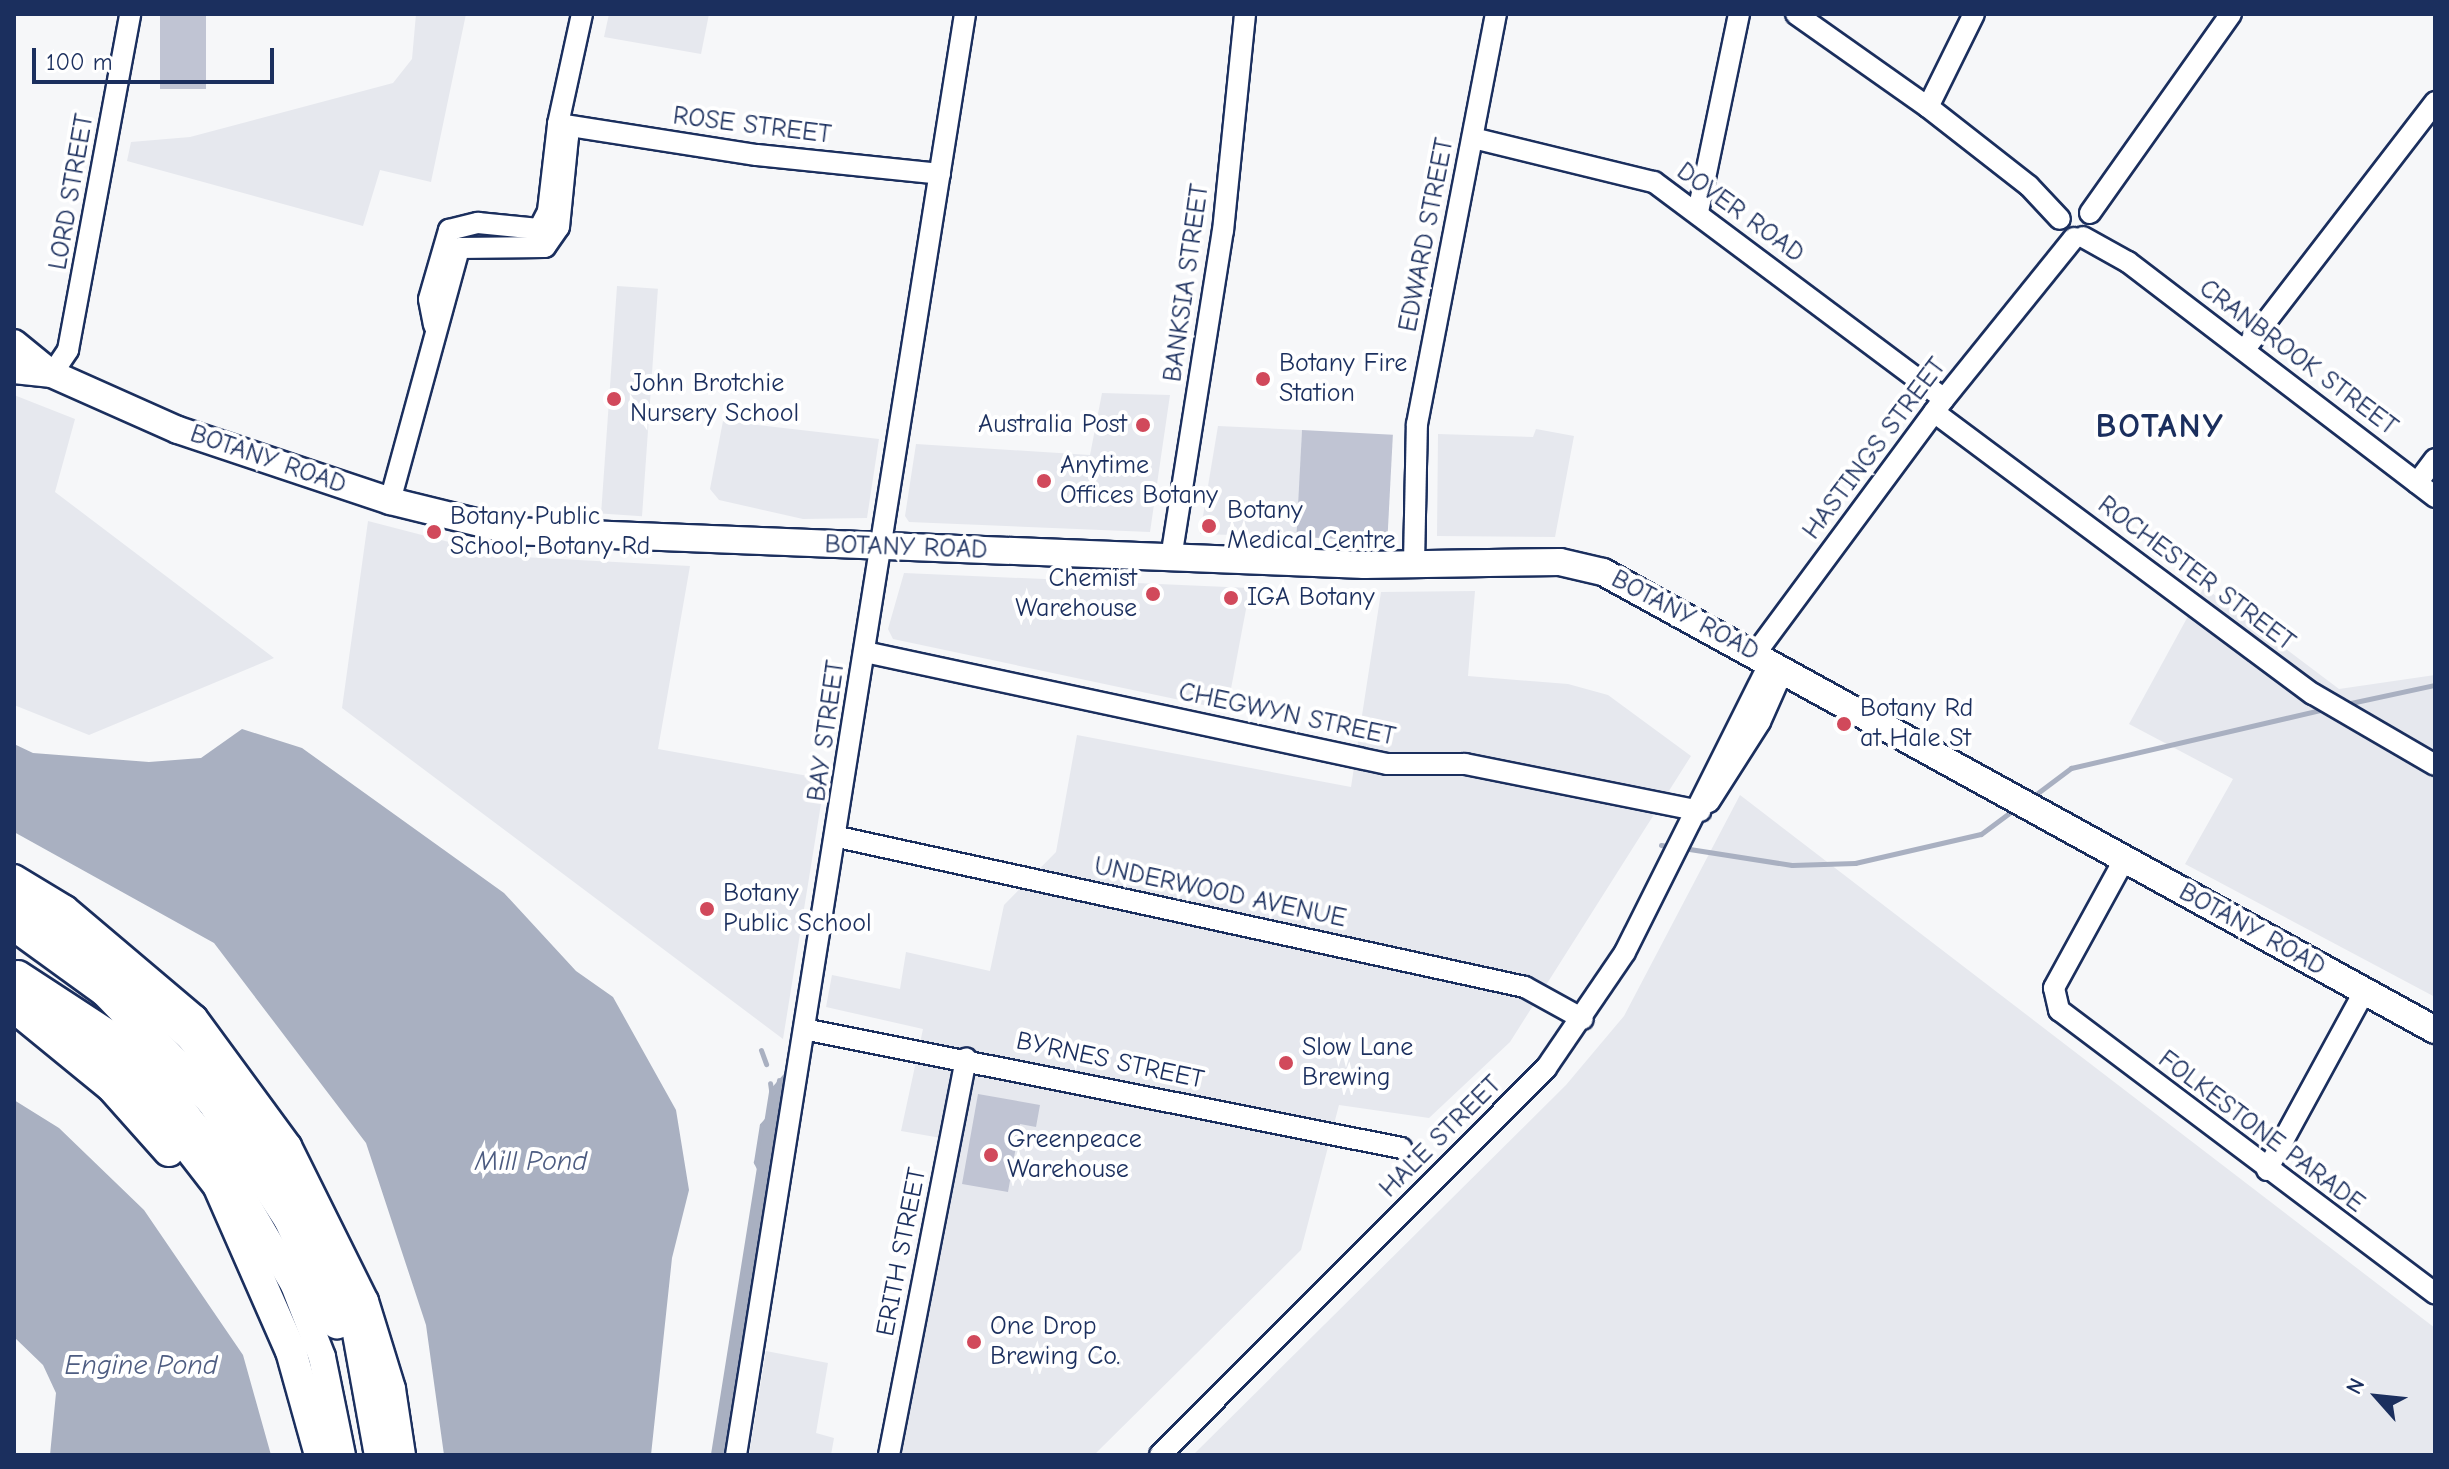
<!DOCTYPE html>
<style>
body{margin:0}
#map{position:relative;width:2449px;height:1469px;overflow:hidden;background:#f6f7f9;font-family:"Comic Neue",sans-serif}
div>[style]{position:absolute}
.built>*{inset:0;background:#e6e8ee;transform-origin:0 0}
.water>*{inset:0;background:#a9b0c1}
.stream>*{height:5px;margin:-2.5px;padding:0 2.5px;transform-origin:2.5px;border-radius:2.5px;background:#a9b0c1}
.canal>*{height:16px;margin:-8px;padding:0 8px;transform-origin:8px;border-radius:8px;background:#a9b0c1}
.building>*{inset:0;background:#c0c4d3;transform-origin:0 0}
.roads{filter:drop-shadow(2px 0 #1b2f5e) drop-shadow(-2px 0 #1b2f5e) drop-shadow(0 2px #1b2f5e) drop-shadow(0 -2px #1b2f5e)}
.minor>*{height:20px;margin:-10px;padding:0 10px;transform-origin:10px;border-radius:10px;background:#fff}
.major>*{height:26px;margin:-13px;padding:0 13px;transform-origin:13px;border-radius:13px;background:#fff}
.highway>*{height:30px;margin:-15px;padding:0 15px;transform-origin:15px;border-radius:15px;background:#fff}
.dots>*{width:22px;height:22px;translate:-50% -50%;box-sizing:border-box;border:4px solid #fff;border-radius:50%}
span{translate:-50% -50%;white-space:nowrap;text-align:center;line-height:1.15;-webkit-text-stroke:8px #fff;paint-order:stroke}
.street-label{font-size:26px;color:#1b2f5e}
.poi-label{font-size:26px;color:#1b2f5e}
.left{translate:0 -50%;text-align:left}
.right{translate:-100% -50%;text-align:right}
.water-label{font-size:28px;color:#4d5c81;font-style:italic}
.district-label{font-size:34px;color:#1b2f5e;font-weight:700;letter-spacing:2px}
.frame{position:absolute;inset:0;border:16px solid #1b2f5e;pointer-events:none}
.north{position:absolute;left:2337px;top:1357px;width:80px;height:80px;-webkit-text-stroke:6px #fff;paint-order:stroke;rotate:297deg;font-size:22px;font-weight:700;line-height:32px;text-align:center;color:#1b2f5e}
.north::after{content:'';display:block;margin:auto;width:28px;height:36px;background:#1b2f5e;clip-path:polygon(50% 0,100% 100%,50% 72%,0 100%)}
.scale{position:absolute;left:32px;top:48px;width:242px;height:36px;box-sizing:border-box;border:4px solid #1b2f5e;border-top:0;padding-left:10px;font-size:24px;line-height:28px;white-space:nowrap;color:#1b2f5e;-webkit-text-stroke:6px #fff;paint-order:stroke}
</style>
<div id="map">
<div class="built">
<div style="clip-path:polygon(416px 14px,466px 14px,431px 182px,380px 170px,363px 226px,127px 161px,131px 142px,190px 137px,393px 83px,412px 59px)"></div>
<div style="clip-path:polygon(609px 14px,709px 14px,701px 54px,604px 37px)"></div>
<div style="left:617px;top:286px;width:41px;height:228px;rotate:4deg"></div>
<div style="clip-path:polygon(1102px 393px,1170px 395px,1150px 532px,909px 522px,905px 516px,916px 444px,1090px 455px)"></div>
<div style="clip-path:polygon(14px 395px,75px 419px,55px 492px,274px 658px,89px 735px,14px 705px)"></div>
<div style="clip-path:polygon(723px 421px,879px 439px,867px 518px,803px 519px,719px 500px,710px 489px)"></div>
<div style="clip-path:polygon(1218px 426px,1302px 430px,1298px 537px,1200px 534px)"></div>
<div style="clip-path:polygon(1536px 429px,1574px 436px,1555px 537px,1437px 536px,1438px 434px,1533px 437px)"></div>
<div style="clip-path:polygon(368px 521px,503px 556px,690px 566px,658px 749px,825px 779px,783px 1039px,342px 708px)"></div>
<div style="clip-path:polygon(904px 573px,1250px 588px,1227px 710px,893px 639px,888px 629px)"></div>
<div style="clip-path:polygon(2204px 587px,2339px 689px,2435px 675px,2435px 997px,2185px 864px,2233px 779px,2129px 724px)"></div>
<div style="clip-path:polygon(1475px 591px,1468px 676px,1568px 684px,1608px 695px,1691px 756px,1510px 1042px,1429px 1118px,1339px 1105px,1301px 1250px,1094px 1455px,881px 1455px,941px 1138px,901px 1131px,923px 1029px,826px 1007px,832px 975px,900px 989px,906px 952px,990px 971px,1004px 905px,1056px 852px,1077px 735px,1351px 787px,1381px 592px)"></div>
<div style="clip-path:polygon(1740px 795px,2435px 1328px,2435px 1455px,1193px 1455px,1566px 1085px,1624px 1016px)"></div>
<div style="clip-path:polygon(766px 1351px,828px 1363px,816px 1433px,834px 1438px,831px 1455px,749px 1455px)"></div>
</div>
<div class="water">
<div style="clip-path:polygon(242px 729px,302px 748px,504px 893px,576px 971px,613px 997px,676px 1110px,689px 1190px,672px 1258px,651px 1455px,444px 1455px,426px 1325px,366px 1143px,214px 943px,14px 832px,14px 744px,33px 753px,149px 762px,201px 758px)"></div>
<div style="clip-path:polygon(14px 1100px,59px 1128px,144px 1210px,243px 1355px,271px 1455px,50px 1455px,56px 1393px,43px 1365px,14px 1337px)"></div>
</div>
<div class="stream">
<div style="left:2346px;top:704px;width:91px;rotate:-12.1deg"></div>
<div style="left:2031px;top:798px;width:50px;rotate:-36.9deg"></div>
<div style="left:2071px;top:768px;width:261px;rotate:-13.1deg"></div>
<div style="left:1661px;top:845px;width:13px;rotate:9deg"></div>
<div style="left:1683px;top:848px;width:110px;rotate:8.9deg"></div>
<div style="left:1792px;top:865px;width:63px;rotate:-1.8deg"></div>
<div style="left:1855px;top:863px;width:129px;rotate:-13deg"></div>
<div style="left:1981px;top:834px;width:44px;rotate:-36.6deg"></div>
<div style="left:761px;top:1050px;width:15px;rotate:70deg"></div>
<div style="left:777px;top:1094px;width:14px;rotate:-82deg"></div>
<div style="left:764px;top:1178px;width:18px;rotate:-117deg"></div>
<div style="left:756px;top:1162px;width:37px;rotate:-81deg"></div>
<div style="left:762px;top:1125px;width:18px;rotate:-49deg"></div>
<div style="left:774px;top:1111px;width:28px;rotate:-98deg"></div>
</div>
<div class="canal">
<div style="left:719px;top:1455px;width:366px;rotate:-80.9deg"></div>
<div style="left:777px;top:1094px;width:20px;rotate:-49deg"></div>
</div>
<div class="building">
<div style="left:160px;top:14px;width:46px;height:75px"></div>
<div style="left:1302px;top:430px;width:91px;height:107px;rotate:3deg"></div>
<div style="clip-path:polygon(978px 1094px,1040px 1105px,1036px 1127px,1020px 1124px,1008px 1192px,962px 1184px)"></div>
</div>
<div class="roads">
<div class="minor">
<div style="left:1796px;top:14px;width:161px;rotate:35.2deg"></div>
<div style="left:1928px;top:107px;width:128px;rotate:38deg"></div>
<div style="left:2029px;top:186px;width:45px;rotate:46.8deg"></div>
<div style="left:1928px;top:107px;width:104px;rotate:-63.7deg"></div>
<div style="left:558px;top:124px;width:201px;rotate:8.9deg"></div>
<div style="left:757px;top:155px;width:184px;rotate:5.9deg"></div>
<div style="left:1473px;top:138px;width:186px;rotate:13.7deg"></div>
<div style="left:1654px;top:182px;width:362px;rotate:36.8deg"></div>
<div style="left:1698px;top:212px;width:202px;rotate:-78.3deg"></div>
<div style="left:2090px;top:213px;width:244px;rotate:-54.7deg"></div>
<div style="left:2083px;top:237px;width:51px;rotate:29.1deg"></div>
<div style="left:2128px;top:262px;width:387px;rotate:37.4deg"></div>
<div style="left:434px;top:325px;width:26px;rotate:-101deg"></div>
<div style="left:429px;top:299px;width:72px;rotate:-73.8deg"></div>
<div style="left:449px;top:230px;width:30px;rotate:-14deg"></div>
<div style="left:478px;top:223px;width:61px;rotate:5.6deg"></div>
<div style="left:539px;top:229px;width:20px;rotate:-63deg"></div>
<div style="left:548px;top:211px;width:88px;rotate:-83.4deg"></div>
<div style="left:558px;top:124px;width:113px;rotate:-77.7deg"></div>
<div style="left:2245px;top:349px;width:312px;rotate:-52.4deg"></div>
<div style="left:52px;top:374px;width:29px;rotate:-56deg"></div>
<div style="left:68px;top:350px;width:342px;rotate:-79.5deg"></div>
<div style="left:1934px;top:412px;width:472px;rotate:36.7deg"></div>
<div style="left:2313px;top:694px;width:141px;rotate:30.2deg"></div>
<div style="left:2417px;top:483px;width:30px;rotate:-53deg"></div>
<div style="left:390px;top:501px;width:262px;rotate:-74.7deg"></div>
<div style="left:459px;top:248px;width:86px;rotate:-0.7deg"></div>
<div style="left:545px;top:247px;width:24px;rotate:-55deg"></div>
<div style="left:559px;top:227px;width:90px;rotate:-84.3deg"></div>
<div style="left:568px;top:137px;width:16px;rotate:-128deg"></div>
<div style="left:1171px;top:558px;width:331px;rotate:-81deg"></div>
<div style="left:1223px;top:231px;width:218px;rotate:-84.2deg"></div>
<div style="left:1414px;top:563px;width:139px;rotate:-88.8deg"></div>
<div style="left:1417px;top:424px;width:418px;rotate:-79.1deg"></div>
<div style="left:865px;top:652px;width:534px;rotate:12.11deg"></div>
<div style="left:1387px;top:764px;width:78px"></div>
<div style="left:1465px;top:764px;width:240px;rotate:11.3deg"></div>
<div style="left:1755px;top:654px;width:317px;rotate:-53.5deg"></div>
<div style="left:1944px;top:399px;width:207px;rotate:-51.1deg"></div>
<div style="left:1709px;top:802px;width:95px;rotate:-57.5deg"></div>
<div style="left:1760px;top:722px;width:57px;rotate:-66.1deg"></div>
<div style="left:838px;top:837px;width:703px;rotate:12.32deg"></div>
<div style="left:1525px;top:987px;width:66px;rotate:28.9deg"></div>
<div style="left:2124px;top:860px;width:146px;rotate:118.7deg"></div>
<div style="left:2054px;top:988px;width:23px;rotate:77deg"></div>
<div style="left:2059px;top:1010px;width:471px;rotate:37deg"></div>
<div style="left:808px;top:1030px;width:605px;rotate:11.25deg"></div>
<div style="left:2267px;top:1170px;width:203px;rotate:-61.4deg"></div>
<div style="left:736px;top:1455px;width:1459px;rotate:-80.97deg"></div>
<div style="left:889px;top:1455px;width:404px;rotate:-79deg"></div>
<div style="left:1160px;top:1455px;width:547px;rotate:-45.07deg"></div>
<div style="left:1546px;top:1068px;width:140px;rotate:-55.7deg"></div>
<div style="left:1625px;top:952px;width:324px;rotate:-63.4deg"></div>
</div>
<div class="major">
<div style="left:14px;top:343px;width:49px;rotate:39.2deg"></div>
<div style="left:52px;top:374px;width:138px;rotate:24deg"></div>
<div style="left:178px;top:430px;width:224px;rotate:18.5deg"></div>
<div style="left:390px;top:501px;width:126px;rotate:13.8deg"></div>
<div style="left:512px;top:531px;width:853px;rotate:2.29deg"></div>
<div style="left:1364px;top:565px;width:196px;rotate:-0.9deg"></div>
<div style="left:1560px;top:562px;width:44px;rotate:13.1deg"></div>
<div style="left:1603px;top:572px;width:950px;rotate:28.83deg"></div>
<div style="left:14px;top:370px;width:38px;rotate:6deg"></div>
<div style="left:14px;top:878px;width:60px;rotate:31.3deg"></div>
<div style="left:65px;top:909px;width:169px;rotate:40.2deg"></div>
<div style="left:194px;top:1018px;width:159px;rotate:53.7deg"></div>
<div style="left:288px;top:1146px;width:173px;rotate:63.6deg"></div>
<div style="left:365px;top:1301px;width:92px;rotate:72.9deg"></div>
<div style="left:392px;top:1389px;width:67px;rotate:81.4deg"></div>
<div style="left:18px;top:974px;width:106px;rotate:33.1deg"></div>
<div style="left:107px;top:1032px;width:85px;rotate:44deg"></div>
<div style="left:168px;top:1091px;width:79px;rotate:51.7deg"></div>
<div style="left:217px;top:1153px;width:153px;rotate:59.7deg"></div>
<div style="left:294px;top:1285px;width:77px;rotate:68.7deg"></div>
<div style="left:322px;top:1357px;width:100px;rotate:78.5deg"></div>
</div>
<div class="highway">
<div style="left:14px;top:893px;width:103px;rotate:35.1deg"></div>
<div style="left:98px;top:952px;width:127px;rotate:42.1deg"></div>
<div style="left:192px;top:1037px;width:155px;rotate:53.9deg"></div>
<div style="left:283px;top:1162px;width:165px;rotate:64.5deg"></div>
<div style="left:354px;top:1311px;width:146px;rotate:79.8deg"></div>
<div style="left:14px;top:925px;width:112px;rotate:36deg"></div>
<div style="left:105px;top:991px;width:153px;rotate:45.8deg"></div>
<div style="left:212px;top:1101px;width:141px;rotate:56.9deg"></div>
<div style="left:289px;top:1219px;width:115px;rotate:65.2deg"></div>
<div style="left:14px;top:980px;width:167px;rotate:39.9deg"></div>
<div style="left:142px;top:1087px;width:124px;rotate:52.2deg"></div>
<div style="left:218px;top:1185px;width:181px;rotate:66.3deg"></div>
<div style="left:291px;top:1351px;width:108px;rotate:74.4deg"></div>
<div style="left:14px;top:1007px;width:125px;rotate:39.2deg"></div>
<div style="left:111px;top:1086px;width:87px;rotate:48.3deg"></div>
</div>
</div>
<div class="dots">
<div style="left:1263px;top:379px;background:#d1495b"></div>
<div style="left:614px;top:399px;background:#d1495b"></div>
<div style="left:1143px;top:425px;background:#d1495b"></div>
<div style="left:1044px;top:481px;background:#d1495b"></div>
<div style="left:1209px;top:526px;background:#d1495b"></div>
<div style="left:434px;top:532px;background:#d1495b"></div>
<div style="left:1153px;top:594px;background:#d1495b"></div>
<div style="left:1231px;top:598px;background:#d1495b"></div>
<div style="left:1844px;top:724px;background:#d1495b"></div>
<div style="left:707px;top:909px;background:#d1495b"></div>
<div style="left:1286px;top:1063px;background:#d1495b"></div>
<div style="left:991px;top:1155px;background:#d1495b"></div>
<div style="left:974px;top:1342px;background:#d1495b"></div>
</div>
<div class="street-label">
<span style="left:752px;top:126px;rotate:7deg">ROSE STREET</span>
<span style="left:72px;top:192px;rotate:-80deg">LORD STREET</span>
<span style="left:1740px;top:213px;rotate:36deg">DOVER ROAD</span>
<span style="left:1427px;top:235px;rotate:-79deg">EDWARD STREET</span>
<span style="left:1187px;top:283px;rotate:-82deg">BANKSIA STREET</span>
<span style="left:2298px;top:358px;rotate:37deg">CRANBROOK STREET</span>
<span style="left:1875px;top:449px;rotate:-53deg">HASTINGS STREET</span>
<span style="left:268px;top:460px;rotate:19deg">BOTANY ROAD</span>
<span style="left:906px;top:548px;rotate:2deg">BOTANY ROAD</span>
<span style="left:2196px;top:574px;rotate:37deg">ROCHESTER STREET</span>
<span style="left:1685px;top:616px;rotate:28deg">BOTANY ROAD</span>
<span style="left:1287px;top:715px;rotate:12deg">CHEGWYN STREET</span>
<span style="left:827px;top:731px;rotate:-82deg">BAY STREET</span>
<span style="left:1220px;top:893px;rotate:12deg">UNDERWOOD AVENUE</span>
<span style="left:2252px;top:930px;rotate:29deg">BOTANY ROAD</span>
<span style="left:1110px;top:1061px;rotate:12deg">BYRNES STREET</span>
<span style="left:2261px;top:1132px;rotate:37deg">FOLKESTONE PARADE</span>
<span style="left:1441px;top:1137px;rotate:-45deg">HALE STREET</span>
<span style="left:902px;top:1252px;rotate:-79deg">ERITH STREET</span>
</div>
<div class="poi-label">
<span class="left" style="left:1279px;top:379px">Botany Fire<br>Station</span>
<span class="left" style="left:630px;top:399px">John Brotchie<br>Nursery School</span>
<span class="right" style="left:1127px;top:425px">Australia Post</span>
<span class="left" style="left:1060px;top:481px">Anytime<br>Offices Botany</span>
<span class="left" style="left:1227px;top:526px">Botany<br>Medical Centre</span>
<span class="left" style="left:450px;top:532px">Botany Public<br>School, Botany Rd</span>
<span class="right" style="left:1137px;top:594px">Chemist<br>Warehouse</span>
<span class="left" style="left:1247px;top:598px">IGA Botany</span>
<span class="left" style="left:1860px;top:724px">Botany Rd<br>at Hale St</span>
<span class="left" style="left:723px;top:909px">Botany<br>Public School</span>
<span class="left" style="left:1302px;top:1063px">Slow Lane<br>Brewing</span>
<span class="left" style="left:1007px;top:1155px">Greenpeace<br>Warehouse</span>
<span class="left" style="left:990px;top:1342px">One Drop<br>Brewing Co.</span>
</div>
<div class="water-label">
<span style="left:531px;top:1161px">Mill Pond</span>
<span style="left:141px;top:1365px">Engine Pond</span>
</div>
<div class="district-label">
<span style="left:2160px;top:427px">BOTANY</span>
</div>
<div class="frame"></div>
<div class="north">N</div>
<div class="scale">100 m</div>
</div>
